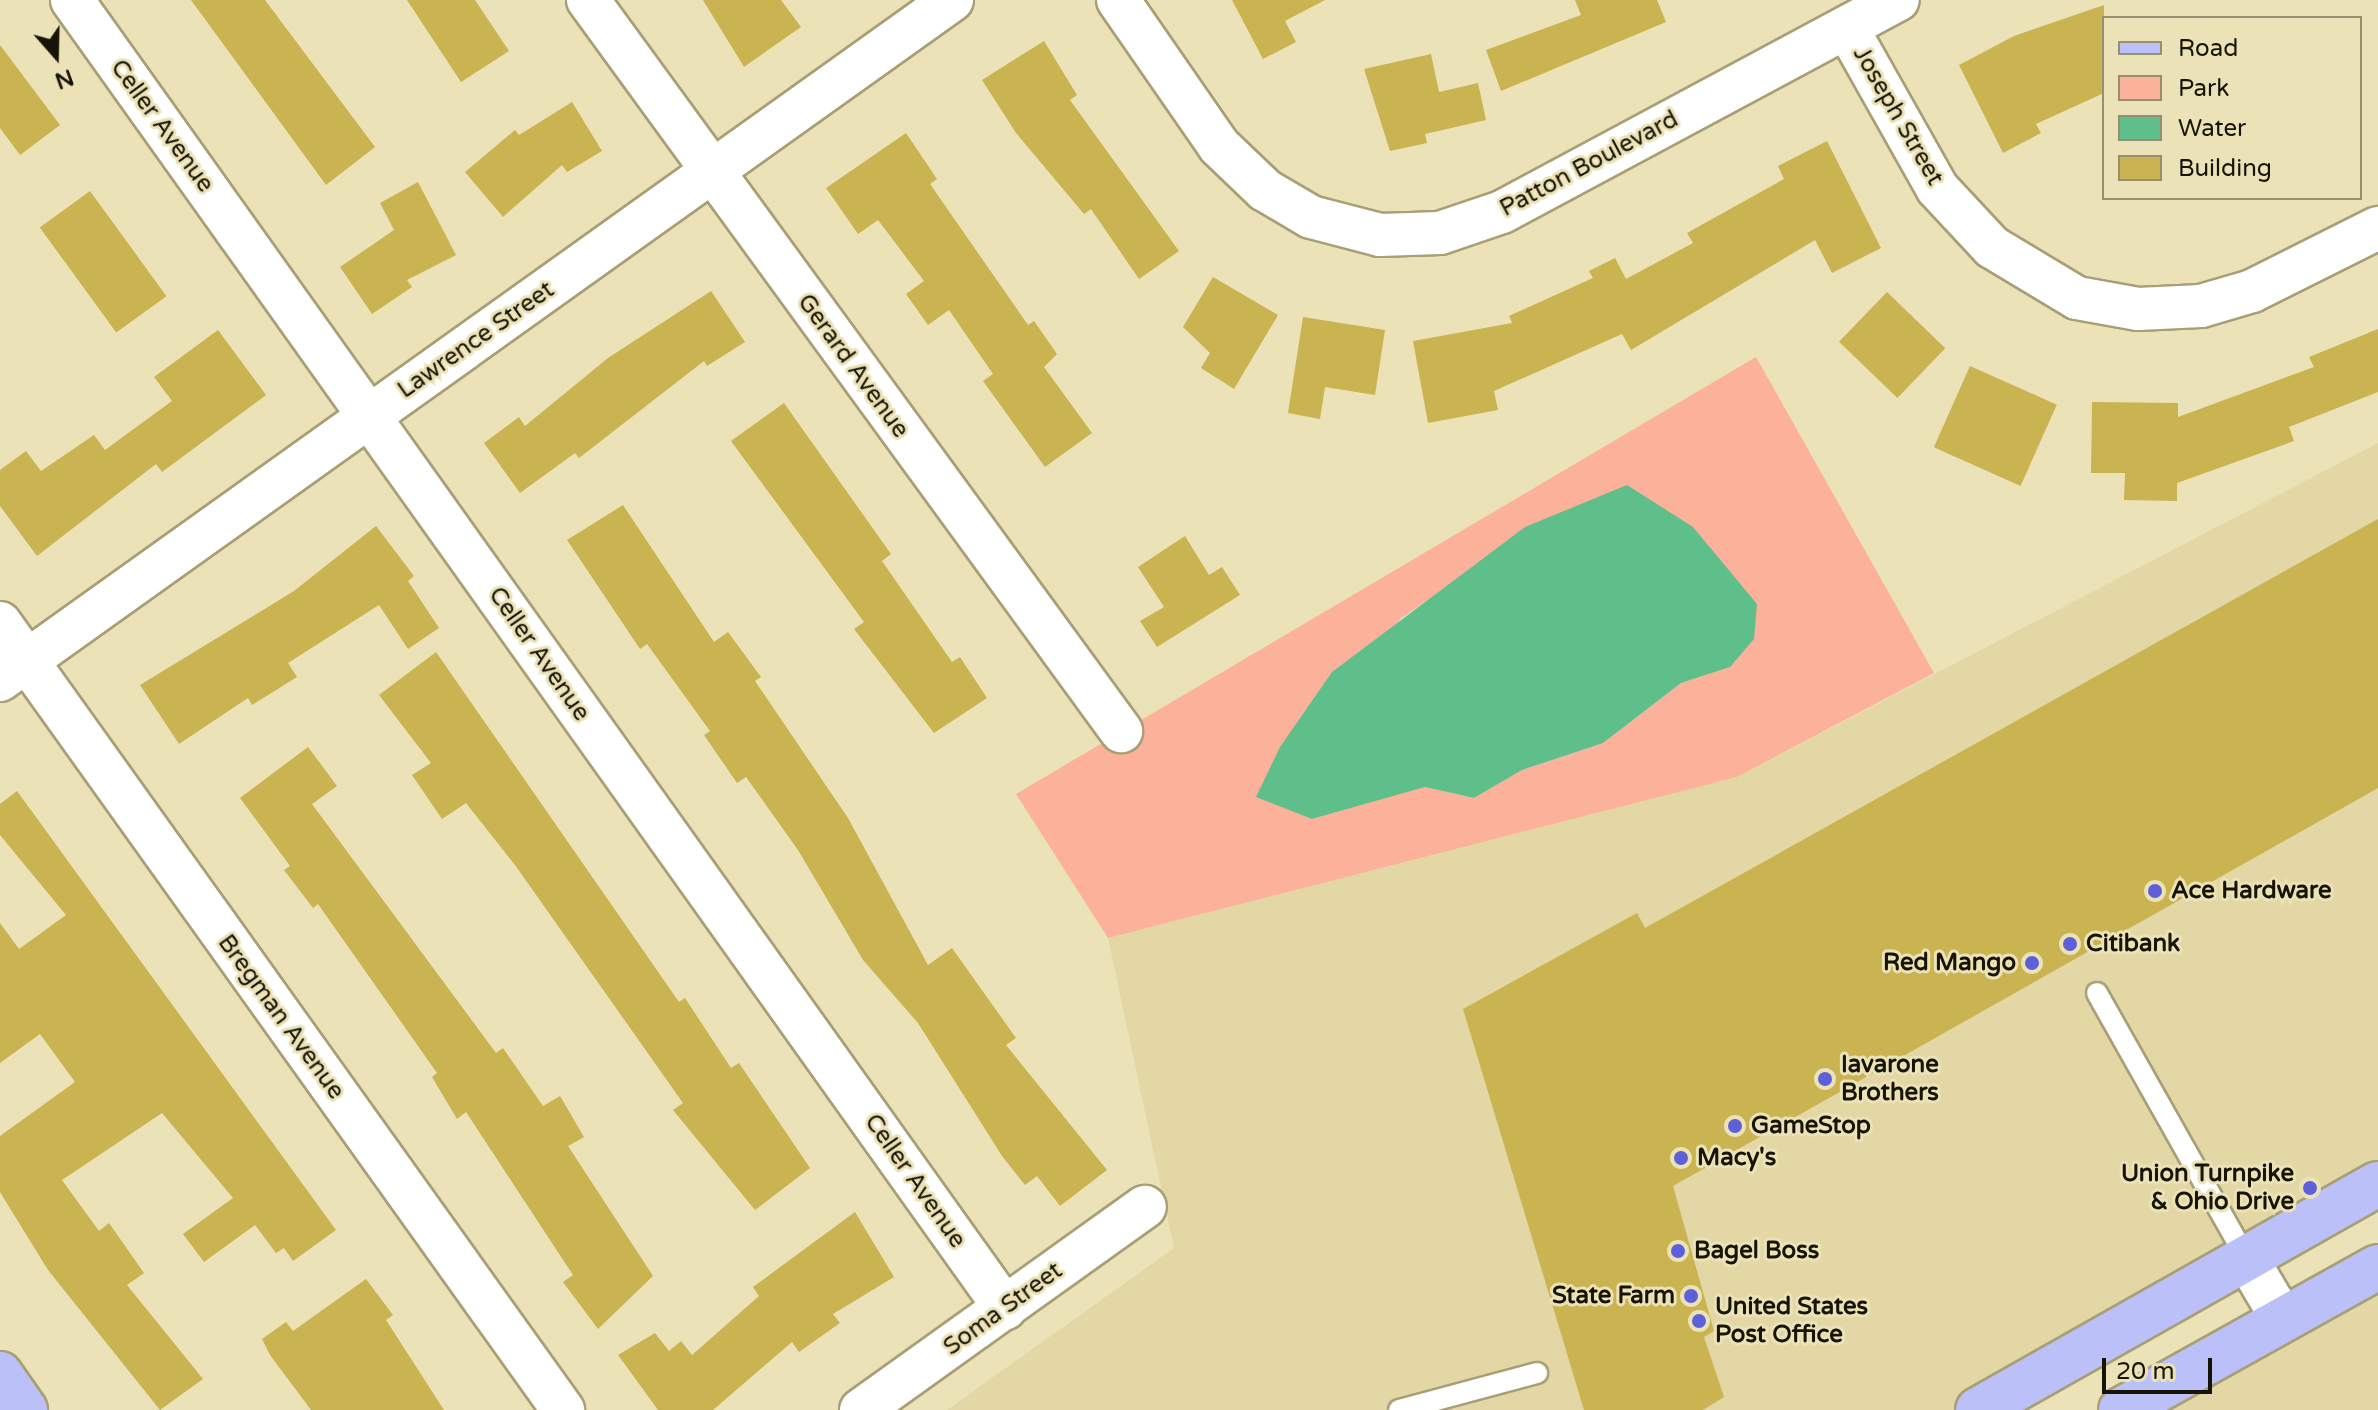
<!DOCTYPE html>
<style>
body{margin:0}
#map{position:relative;width:2378px;height:1410px;overflow:hidden;background:#ebe2b7;font-family:"Varela Round",sans-serif}
div>[style]{position:absolute}
.built>*{inset:0;background:#e2d7a5}
.green>*{inset:0;background:#fcb19b}
.water>*{inset:0;background:#5ebf8a}
.building>*{inset:0;background:#c9b451;transform-origin:0 0}
.roads{filter:drop-shadow(2px 0 #a89f76) drop-shadow(-2px 0 #a89f76) drop-shadow(0 2px #a89f76) drop-shadow(0 -2px #a89f76)}
.service>*{height:20px;margin:-10px;padding:0 10px;transform-origin:10px;border-radius:10px;background:#fff}
.minor>*{height:42px;margin:-21px;padding:0 21px;transform-origin:21px;border-radius:21px;background:#fff}
.primary>*{height:44px;margin:-22px;padding:0 22px;transform-origin:22px;border-radius:22px;background:#bbc1f8}
.dots>*{width:22px;height:22px;translate:-50% -50%;box-sizing:border-box;border:4px solid #ebe2b7;border-radius:50%}
span{translate:-50% -50%;white-space:nowrap;text-align:center;line-height:1.15;-webkit-text-stroke:6px #ebe2b7;paint-order:stroke}
.street-label{font-size:24px;color:#171405}
.poi-label{font-size:24px;color:#171405;font-weight:700}
.left{translate:0 -50%;text-align:left}
.right{translate:-100% -50%;text-align:right}
.legend{position:absolute;left:2102px;top:16px;width:260px;height:184px;box-sizing:border-box;background:#ebe2b7;border:2px solid #969070;margin:0;padding:10px 14px;list-style:none;font-size:24px;color:#171405}
.legend li{display:flex;align-items:center;gap:16px;height:40px}
.legend b{width:40px;border:2px solid #969070}
.north{position:absolute;left:16px;top:16px;width:80px;height:80px;-webkit-text-stroke:6px #ebe2b7;paint-order:stroke;rotate:160deg;font-size:22px;font-weight:700;line-height:32px;text-align:center;color:#171405}
.north::after{content:'';display:block;margin:auto;width:28px;height:36px;background:#171405;clip-path:polygon(50% 0,100% 100%,50% 72%,0 100%)}
.scale{position:absolute;left:2102px;top:1358px;width:110px;height:36px;box-sizing:border-box;border:4px solid #171405;border-top:0;padding-left:10px;font-size:24px;line-height:28px;white-space:nowrap;color:#171405;-webkit-text-stroke:6px #ebe2b7;paint-order:stroke}
</style>
<div id="map">
<div class="built">
<div style="clip-path:polygon(2378px 443px,2378px 1184px,1978px 1410px,947px 1410px,1174px 1248px,1108px 938px,1737px 777px)"></div>
<div style="clip-path:polygon(2378px 1267px,2378px 1410px,2121px 1410px)"></div>
</div>
<div class="green">
<div style="clip-path:polygon(evenodd,1756px 357px,1934px 673px,1737px 777px,1108px 938px,1016px 794px,1756px 357px,1476px 567px,1730px 667px,1681px 683px,1603px 743px,1522px 770px,1474px 798px,1425px 787px,1312px 819px,1400px 619px,1476px 567px)"></div>
</div>
<div class="water">
<div style="clip-path:polygon(1627px 485px,1693px 527px,1757px 604px,1754px 639px,1730px 667px,1681px 683px,1603px 743px,1522px 770px,1474px 798px,1425px 787px,1312px 819px,1256px 797px,1280px 747px,1332px 672px,1525px 527px)"></div>
</div>
<div class="building">
<div style="clip-path:polygon(191px 0,265px 0,375px 147px,326px 185px)"></div>
<div style="clip-path:polygon(407px 0,475px 0,509px 51px,461px 82px)"></div>
<div style="clip-path:polygon(703px 0,781px 0,801px 27px,744px 67px)"></div>
<div style="clip-path:polygon(1232px 0,1325px 0,1285px 21px,1296px 42px,1263px 59px)"></div>
<div style="clip-path:polygon(1575px 0,1657px 0,1666px 22px,1501px 91px,1486px 50px,1581px 15px)"></div>
<div style="clip-path:polygon(2104px 5px,2104px 93px,2036px 124px,2041px 133px,2003px 153px,1959px 65px,2014px 36px)"></div>
<div style="clip-path:polygon(1044px 41px,1077px 95px,1070px 100px,1179px 251px,1139px 279px,1091px 209px,1084px 214px,1016px 133px,982px 80px)"></div>
<div style="clip-path:polygon(0 45px,60px 125px,20px 155px,0 128px)"></div>
<div style="clip-path:polygon(1431px 54px,1439px 92px,1478px 83px,1486px 120px,1425px 134px,1427px 143px,1390px 151px,1364px 69px)"></div>
<div style="clip-path:polygon(572px 102px,602px 151px,567px 172px,562px 165px,503px 217px,465px 172px,515px 130px,519px 135px)"></div>
<div style="clip-path:polygon(906px 133px,937px 179px,930px 184px,1028px 325px,1034px 321px,1057px 354px,1044px 367px,1092px 433px,1045px 467px,983px 381px,993px 374px,949px 310px,928px 325px,906px 294px,924px 281px,878px 220px,858px 234px,826px 188px)"></div>
<div style="clip-path:polygon(1827px 141px,1881px 248px,1832px 273px,1815px 240px,1631px 350px,1622px 334px,1494px 391px,1498px 410px,1428px 423px,1413px 341px,1512px 323px,1509px 316px,1593px 278px,1589px 271px,1615px 258px,1626px 279px,1693px 243px,1687px 233px,1784px 179px,1778px 166px)"></div>
<div style="clip-path:polygon(418px 182px,456px 255px,407px 280px,412px 287px,372px 314px,340px 267px,394px 230px,380px 203px)"></div>
<div style="left:90px;top:191px;width:130px;height:62px;rotate:54deg"></div>
<div style="clip-path:polygon(1213px 277px,1278px 315px,1234px 389px,1201px 368px,1210px 353px,1183px 327px)"></div>
<div style="clip-path:polygon(711px 291px,745px 342px,707px 366px,704px 361px,579px 458px,575px 453px,520px 493px,484px 443px,519px 417px,525px 426px,608px 358px)"></div>
<div style="left:1887px;top:292px;width:81px;height:69px;rotate:44deg"></div>
<div style="clip-path:polygon(1303px 317px,1385px 330px,1375px 395px,1325px 387px,1320px 419px,1288px 413px)"></div>
<div style="clip-path:polygon(2378px 329px,2378px 392px,2289px 427px,2294px 441px,2177px 483px,2177px 501px,2124px 500px,2125px 473px,2091px 473px,2092px 402px,2178px 403px,2178px 417px,2314px 367px,2309px 357px)"></div>
<div style="clip-path:polygon(218px 330px,266px 395px,162px 472px,156px 464px,37px 556px,0 506px,0 470px,26px 451px,41px 471px,94px 435px,105px 450px,172px 401px,154px 377px)"></div>
<div style="left:1970px;top:366px;width:95px;height:89px;rotate:24deg"></div>
<div style="clip-path:polygon(784px 403px,891px 554px,882px 561px,952px 662px,960px 657px,987px 698px,934px 733px,854px 629px,864px 622px,731px 441px)"></div>
<div style="clip-path:polygon(623px 505px,714px 642px,728px 632px,761px 677px,755px 681px,848px 818px,928px 965px,952px 948px,1016px 1038px,1006px 1045px,1107px 1170px,1060px 1206px,1037px 1176px,1025px 1185px,1002px 1156px,918px 1023px,863px 960px,798px 850px,746px 777px,737px 783px,704px 735px,710px 731px,647px 644px,640px 649px,567px 540px)"></div>
<div style="clip-path:polygon(2378px 519px,2378px 788px,1673px 1186px,1714px 1331px,1704px 1337px,1724px 1397px,1703px 1410px,1584px 1410px,1463px 1009px,1637px 913px,1645px 928px)"></div>
<div style="clip-path:polygon(376px 526px,414px 576px,408px 581px,439px 628px,408px 649px,379px 605px,288px 663px,297px 677px,252px 705px,248px 698px,179px 744px,140px 685px,294px 591px)"></div>
<div style="clip-path:polygon(1185px 536px,1209px 575px,1222px 567px,1240px 595px,1157px 647px,1140px 621px,1164px 607px,1138px 567px)"></div>
<div style="clip-path:polygon(436px 652px,679px 1002px,685px 998px,731px 1068px,739px 1063px,810px 1168px,755px 1210px,673px 1110px,683px 1103px,515px 865px,466px 803px,442px 819px,412px 775px,431px 763px,379px 695px)"></div>
<div style="clip-path:polygon(308px 747px,337px 786px,312px 804px,496px 1053px,503px 1048px,543px 1106px,560px 1096px,584px 1137px,568px 1146px,653px 1276px,598px 1329px,563px 1282px,573px 1275px,466px 1112px,457px 1119px,432px 1077px,437px 1073px,318px 904px,313px 908px,284px 870px,290px 866px,240px 798px)"></div>
<div style="clip-path:polygon(17px 791px,336px 1230px,293px 1261px,284px 1248px,276px 1253px,255px 1225px,204px 1262px,183px 1234px,233px 1198px,162px 1113px,62px 1180px,99px 1231px,109px 1223px,144px 1273px,127px 1285px,203px 1379px,160px 1410px,48px 1270px,0 1192px,0 1136px,75px 1082px,40px 1034px,0 1063px,0 923px,19px 949px,66px 915px,0 835px,0 804px)"></div>
<div style="clip-path:polygon(855px 1212px,894px 1277px,833px 1314px,840px 1323px,799px 1352px,792px 1342px,713px 1410px,658px 1410px,618px 1355px,655px 1333px,669px 1351px,681px 1341px,692px 1355px,759px 1296px,753px 1287px)"></div>
<div style="clip-path:polygon(366px 1279px,393px 1315px,386px 1320px,444px 1410px,311px 1410px,270px 1355px,262px 1339px,286px 1322px,293px 1331px)"></div>
</div>
<div class="roads">
<div class="service">
<div style="left:2097px;top:993px;width:305px;rotate:60.6deg"></div>
<div style="left:1399px;top:1410px;width:143px;rotate:-15deg"></div>
</div>
<div class="minor">
<div style="left:72px;top:0;width:1607px;rotate:54.5deg"></div>
<div style="left:588px;top:0;width:905px;rotate:53.9deg"></div>
<div style="left:1118px;top:0;width:178px;rotate:55.3deg"></div>
<div style="left:1219px;top:146px;width:64px;rotate:43.7deg"></div>
<div style="left:1265px;top:190px;width:53px;rotate:30.4deg"></div>
<div style="left:1311px;top:217px;width:71px;rotate:14.6deg"></div>
<div style="left:1380px;top:235px;width:60px;rotate:-1.9deg"></div>
<div style="left:1440px;top:233px;width:65px;rotate:-18.7deg"></div>
<div style="left:1502px;top:212px;width:449px;rotate:-28.2deg"></div>
<div style="left:1847px;top:28px;width:184px;rotate:60.6deg"></div>
<div style="left:1937px;top:188px;width:81px;rotate:47deg"></div>
<div style="left:1992px;top:247px;width:99px;rotate:31deg"></div>
<div style="left:2077px;top:298px;width:62px;rotate:10.2deg"></div>
<div style="left:2138px;top:309px;width:63px;rotate:-2.7deg"></div>
<div style="left:2201px;top:306px;width:53px;rotate:-16.4deg"></div>
<div style="left:2252px;top:291px;width:141px;rotate:-26.6deg"></div>
<div style="left:0;top:623px;width:968px;rotate:54.42deg"></div>
<div style="left:0;top:680px;width:1170px;rotate:-35.54deg"></div>
<div style="left:2247px;top:1259px;width:71px;rotate:59.5deg"></div>
<div style="left:861px;top:1410px;width:349px;rotate:-35.6deg"></div>
</div>
<div class="primary">
<div style="left:0;top:1374px;width:44px;rotate:55.2deg"></div>
<div style="left:1978px;top:1410px;width:459px;rotate:-29.5deg"></div>
<div style="left:2121px;top:1410px;width:294px;rotate:-29.1deg"></div>
</div>
</div>
<div class="dots">
<div style="left:2155px;top:891px;background:#5d60d8"></div>
<div style="left:2070px;top:944px;background:#5d60d8"></div>
<div style="left:2032px;top:963px;background:#5d60d8"></div>
<div style="left:1825px;top:1079px;background:#5d60d8"></div>
<div style="left:1735px;top:1126px;background:#5d60d8"></div>
<div style="left:1681px;top:1158px;background:#5d60d8"></div>
<div style="left:2310px;top:1188px;background:#5d60d8"></div>
<div style="left:1678px;top:1251px;background:#5d60d8"></div>
<div style="left:1691px;top:1296px;background:#5d60d8"></div>
<div style="left:1699px;top:1321px;background:#5d60d8"></div>
</div>
<div class="street-label">
<span style="left:1898px;top:116px;rotate:60deg">Joseph Street</span>
<span style="left:162px;top:126px;rotate:54deg">Celler Avenue</span>
<span style="left:1589px;top:164px;rotate:-28deg">Patton Boulevard</span>
<span style="left:476px;top:340px;rotate:-35deg">Lawrence Street</span>
<span style="left:853px;top:366px;rotate:54deg">Gerard Avenue</span>
<span style="left:539px;top:654px;rotate:55deg">Celler Avenue</span>
<span style="left:281px;top:1017px;rotate:54deg">Bregman Avenue</span>
<span style="left:915px;top:1181px;rotate:55deg">Celler Avenue</span>
<span style="left:1003px;top:1309px;rotate:-36deg">Soma Street</span>
</div>
<div class="poi-label">
<span class="left" style="left:2171px;top:891px">Ace Hardware</span>
<span class="left" style="left:2086px;top:944px">Citibank</span>
<span class="right" style="left:2016px;top:963px">Red Mango</span>
<span class="left" style="left:1841px;top:1079px">Iavarone<br>Brothers</span>
<span class="left" style="left:1751px;top:1126px">GameStop</span>
<span class="left" style="left:1697px;top:1158px">Macy's</span>
<span class="right" style="left:2294px;top:1188px">Union Turnpike<br>&amp; Ohio Drive</span>
<span class="left" style="left:1694px;top:1251px">Bagel Boss</span>
<span class="right" style="left:1675px;top:1296px">State Farm</span>
<span class="left" style="left:1715px;top:1321px">United States<br>Post Office</span>
</div>
<ul class="legend">
<li><b style="height:10px;background:#bbc1f8"></b>Road</li>
<li><b style="height:22px;background:#fcb19b"></b>Park</li>
<li><b style="height:22px;background:#5ebf8a"></b>Water</li>
<li><b style="height:22px;background:#c9b451"></b>Building</li>
</ul>
<div class="north">N</div>
<div class="scale">20 m</div>
</div>
